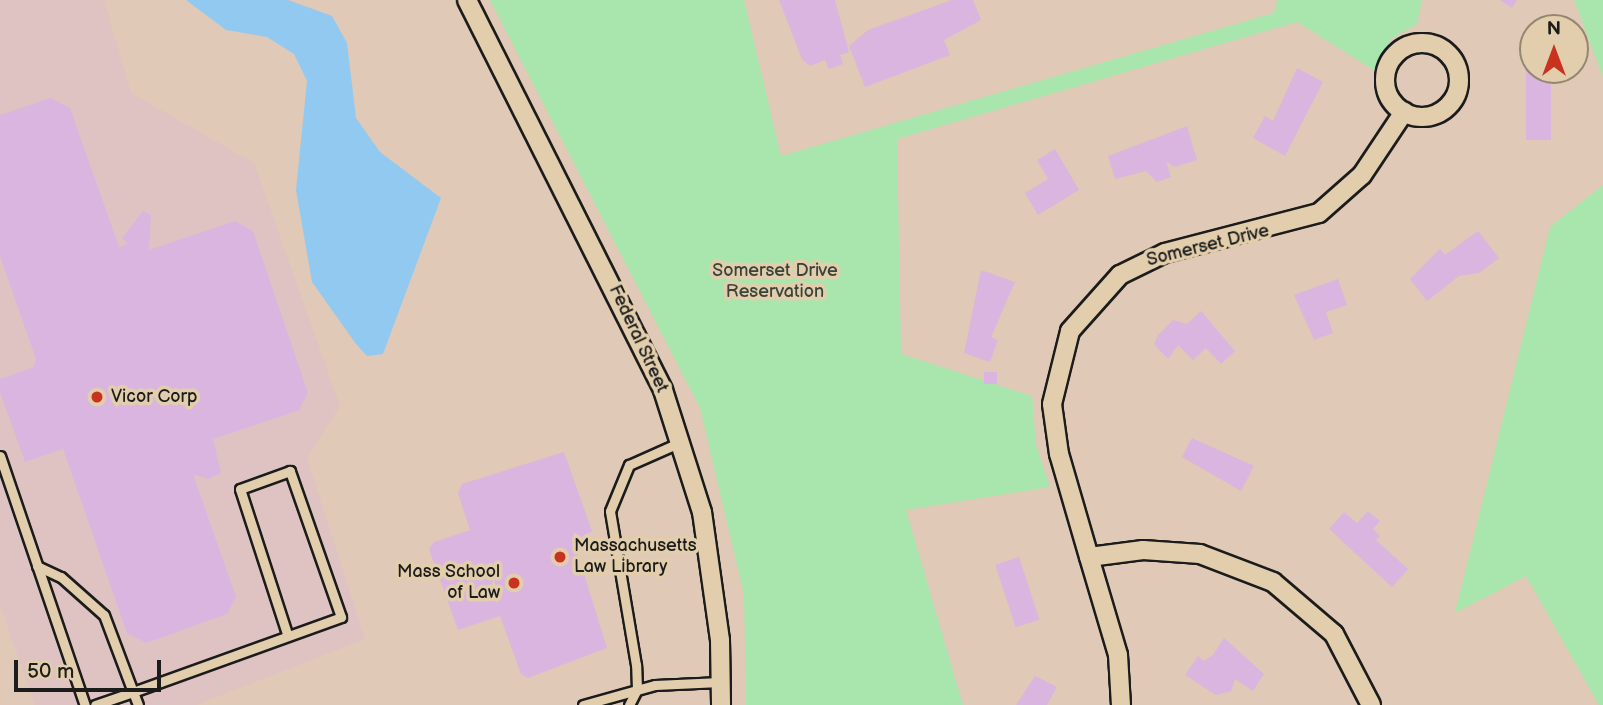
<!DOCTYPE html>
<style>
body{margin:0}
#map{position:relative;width:1603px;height:705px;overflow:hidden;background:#e0c9b6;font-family:"Balsamiq Sans",sans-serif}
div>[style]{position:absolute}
.built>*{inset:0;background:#dec3c2}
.green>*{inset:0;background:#a9e6ad}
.water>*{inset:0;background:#92c9f1}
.building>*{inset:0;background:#dab5df;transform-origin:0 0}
.roads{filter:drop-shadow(2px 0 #1c1c1c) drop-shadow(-2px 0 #1c1c1c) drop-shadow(0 2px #1c1c1c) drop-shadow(0 -2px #1c1c1c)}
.service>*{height:9px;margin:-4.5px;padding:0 4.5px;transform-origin:4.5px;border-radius:4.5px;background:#e2ceac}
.minor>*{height:18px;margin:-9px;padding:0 9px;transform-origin:9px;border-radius:9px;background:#e2ceac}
.minor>.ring{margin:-9px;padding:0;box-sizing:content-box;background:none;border:18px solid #e2ceac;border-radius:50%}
.dots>*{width:19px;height:19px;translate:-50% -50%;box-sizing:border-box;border:4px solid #e2ceac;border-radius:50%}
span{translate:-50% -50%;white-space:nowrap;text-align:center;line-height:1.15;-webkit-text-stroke:7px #e2ceac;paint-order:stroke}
.street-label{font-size:18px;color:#1c1c1c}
.park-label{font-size:18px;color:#384439}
.poi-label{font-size:18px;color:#1c1c1c}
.left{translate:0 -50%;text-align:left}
.right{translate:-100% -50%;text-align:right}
.north{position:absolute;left:1519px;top:14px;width:70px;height:70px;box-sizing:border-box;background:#e2ceac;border:2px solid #938772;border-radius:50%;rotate:0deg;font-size:19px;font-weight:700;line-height:28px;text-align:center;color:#1c1c1c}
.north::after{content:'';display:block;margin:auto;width:24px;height:32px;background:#c8321e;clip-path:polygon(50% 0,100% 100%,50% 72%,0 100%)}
.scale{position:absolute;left:14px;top:660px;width:147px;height:32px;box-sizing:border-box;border:4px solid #1c1c1c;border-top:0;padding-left:9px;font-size:21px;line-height:24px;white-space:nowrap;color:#1c1c1c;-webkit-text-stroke:5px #e2ceac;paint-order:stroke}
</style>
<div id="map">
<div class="built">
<div style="clip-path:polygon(0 0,104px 0,131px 93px,254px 163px,340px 406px,307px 458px,365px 639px,196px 705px,35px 705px,0 605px)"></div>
</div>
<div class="green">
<div style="clip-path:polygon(490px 0,744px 0,781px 156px,1274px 13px,1277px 0,1422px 0,1417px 24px,1391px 39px,1375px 71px,1297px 22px,897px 139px,901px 354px,1032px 396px,1036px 445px,1050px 487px,906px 510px,963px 705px,746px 705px,744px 595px,700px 408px)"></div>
<div style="clip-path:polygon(1574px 0,1603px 0,1603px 77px)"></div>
<div style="clip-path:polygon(1603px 185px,1603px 705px,1599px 705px,1526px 576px,1455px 613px,1550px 227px)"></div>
</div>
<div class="water">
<div style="clip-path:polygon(186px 0,288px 0,332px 16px,347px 43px,356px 118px,380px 152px,441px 198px,383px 354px,367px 356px,356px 344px,312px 282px,296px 190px,307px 81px,294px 54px,267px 37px,226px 30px)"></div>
</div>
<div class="building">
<div style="clip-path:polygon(779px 0,835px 0,849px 52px,840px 55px,843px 64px,829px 69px,825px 60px,810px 66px,802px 59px)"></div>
<div style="clip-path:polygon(952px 0,973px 0,981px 20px,944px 40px,950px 55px,865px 87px,849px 46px,868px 30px)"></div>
<div style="clip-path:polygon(1500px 0,1517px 0,1512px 8px)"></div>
<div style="clip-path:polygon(1297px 68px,1323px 82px,1285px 156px,1253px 138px,1265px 116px,1273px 121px)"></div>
<div style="left:1526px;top:70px;width:25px;height:70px"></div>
<div style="clip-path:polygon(51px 98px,70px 108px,119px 247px,127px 244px,122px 238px,143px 211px,151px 215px,149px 250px,235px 221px,253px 231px,308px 393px,299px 410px,213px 439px,221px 473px,208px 479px,193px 474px,236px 597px,227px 614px,146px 643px,127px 633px,63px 449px,25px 462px,0 392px,0 379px,34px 367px,36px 359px,0 256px,0 115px)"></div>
<div style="clip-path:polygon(1187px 126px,1197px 160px,1174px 167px,1166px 161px,1171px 177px,1157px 182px,1146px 171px,1115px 179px,1108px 156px)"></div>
<div style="clip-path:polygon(1055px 149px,1079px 190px,1038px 215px,1025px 193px,1048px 179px,1037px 160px)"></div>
<div style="clip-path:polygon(1478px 231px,1499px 258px,1479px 273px,1459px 276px,1427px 301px,1410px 279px,1440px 249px,1445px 255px)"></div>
<div style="clip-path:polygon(981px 270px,1015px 282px,991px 337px,998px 340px,990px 362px,964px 353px)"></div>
<div style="clip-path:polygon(1338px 279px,1347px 305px,1326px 312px,1333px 333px,1314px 340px,1294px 295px)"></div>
<div style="clip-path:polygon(1201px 311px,1235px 351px,1221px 364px,1206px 348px,1193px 360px,1178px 345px,1168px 359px,1154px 344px,1158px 335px,1173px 320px,1187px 324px)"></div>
<div style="left:997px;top:372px;width:12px;height:13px;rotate:90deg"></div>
<div style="clip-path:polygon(1192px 438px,1254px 466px,1241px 491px,1182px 457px)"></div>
<div style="clip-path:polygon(564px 452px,592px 531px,575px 545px,607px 648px,528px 678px,521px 674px,500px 616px,458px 630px,429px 549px,434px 542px,470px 530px,458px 493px,462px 484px)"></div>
<div style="clip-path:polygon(1368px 511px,1380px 521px,1373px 529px,1380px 536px,1376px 540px,1408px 569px,1392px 587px,1329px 529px,1344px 512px,1357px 523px)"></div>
<div style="left:1019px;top:557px;width:66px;height:25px;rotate:72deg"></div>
<div style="clip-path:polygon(1224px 638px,1264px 674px,1253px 691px,1235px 679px,1231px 691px,1216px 695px,1185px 675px,1198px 656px,1204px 661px,1213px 655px)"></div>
<div style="clip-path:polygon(1035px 676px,1057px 687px,1047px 705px,1016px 705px)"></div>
</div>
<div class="roads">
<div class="service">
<div style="left:0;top:456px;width:263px;rotate:71.2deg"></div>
<div style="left:37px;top:566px;width:26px;rotate:25deg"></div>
<div style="left:61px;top:577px;width:57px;rotate:41.5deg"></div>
<div style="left:104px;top:615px;width:82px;rotate:69.4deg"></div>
<div style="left:133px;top:692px;width:40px;rotate:161.1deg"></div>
<div style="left:138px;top:705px;width:14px;rotate:-111deg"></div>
<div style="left:133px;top:692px;width:221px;rotate:-19.8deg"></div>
<div style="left:341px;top:617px;width:155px;rotate:-109.3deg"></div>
<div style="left:290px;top:471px;width:53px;rotate:160.2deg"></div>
<div style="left:240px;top:489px;width:152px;rotate:72deg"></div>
<div style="left:583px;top:705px;width:75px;rotate:-15.5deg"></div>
<div style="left:655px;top:685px;width:65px;rotate:-2.6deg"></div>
<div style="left:629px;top:705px;width:18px;rotate:-63deg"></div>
<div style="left:637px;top:689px;width:24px;rotate:-92deg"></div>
<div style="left:636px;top:665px;width:156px;rotate:-99.6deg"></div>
<div style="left:610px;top:511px;width:50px;rotate:-67.6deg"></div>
<div style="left:629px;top:465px;width:57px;rotate:-23.9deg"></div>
</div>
<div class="minor">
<div style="left:467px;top:0;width:436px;rotate:63.3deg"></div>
<div style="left:663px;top:390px;width:128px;rotate:72.3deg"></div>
<div style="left:702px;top:512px;width:129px;rotate:82deg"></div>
<div style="left:720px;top:640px;width:65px;rotate:89.1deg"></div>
<div class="ring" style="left:1385px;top:43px;width:56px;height:56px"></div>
<div style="left:1089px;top:557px;width:102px;rotate:73.5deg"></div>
<div style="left:1118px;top:655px;width:50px;rotate:86.6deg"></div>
<div style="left:1371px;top:705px;width:80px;rotate:-117.5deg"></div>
<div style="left:1334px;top:634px;width:80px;rotate:-139.6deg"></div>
<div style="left:1273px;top:582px;width:78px;rotate:-159deg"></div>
<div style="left:1200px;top:554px;width:57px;rotate:-176deg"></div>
<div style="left:1143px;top:550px;width:54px;rotate:172.6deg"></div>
<div style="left:1089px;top:557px;width:107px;rotate:-106.2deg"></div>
<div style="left:1059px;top:454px;width:50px;rotate:-98deg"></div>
<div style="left:1052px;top:404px;width:75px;rotate:-76.1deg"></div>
<div style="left:1070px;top:331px;width:75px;rotate:-48.2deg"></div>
<div style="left:1120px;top:275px;width:50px;rotate:-26.1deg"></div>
<div style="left:1165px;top:253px;width:159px;rotate:-14.6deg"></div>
<div style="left:1319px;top:213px;width:57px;rotate:-41.5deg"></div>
<div style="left:1362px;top:175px;width:76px;rotate:-56.3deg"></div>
</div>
</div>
<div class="dots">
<div style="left:97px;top:397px;background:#c8321e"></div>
<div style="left:560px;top:557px;background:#c8321e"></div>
<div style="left:514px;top:583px;background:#c8321e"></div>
</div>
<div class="street-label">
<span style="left:1208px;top:246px;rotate:-14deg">Somerset Drive</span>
<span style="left:638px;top:339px;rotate:65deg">Federal Street</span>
</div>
<div class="park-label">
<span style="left:775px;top:282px">Somerset Drive<br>Reservation</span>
</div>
<div class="poi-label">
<span class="left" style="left:111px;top:397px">Vicor Corp</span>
<span class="left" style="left:574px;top:557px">Massachusetts<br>Law Library</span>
<span class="right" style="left:500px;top:583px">Mass School<br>of Law</span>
</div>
<div class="north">N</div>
<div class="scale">50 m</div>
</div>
